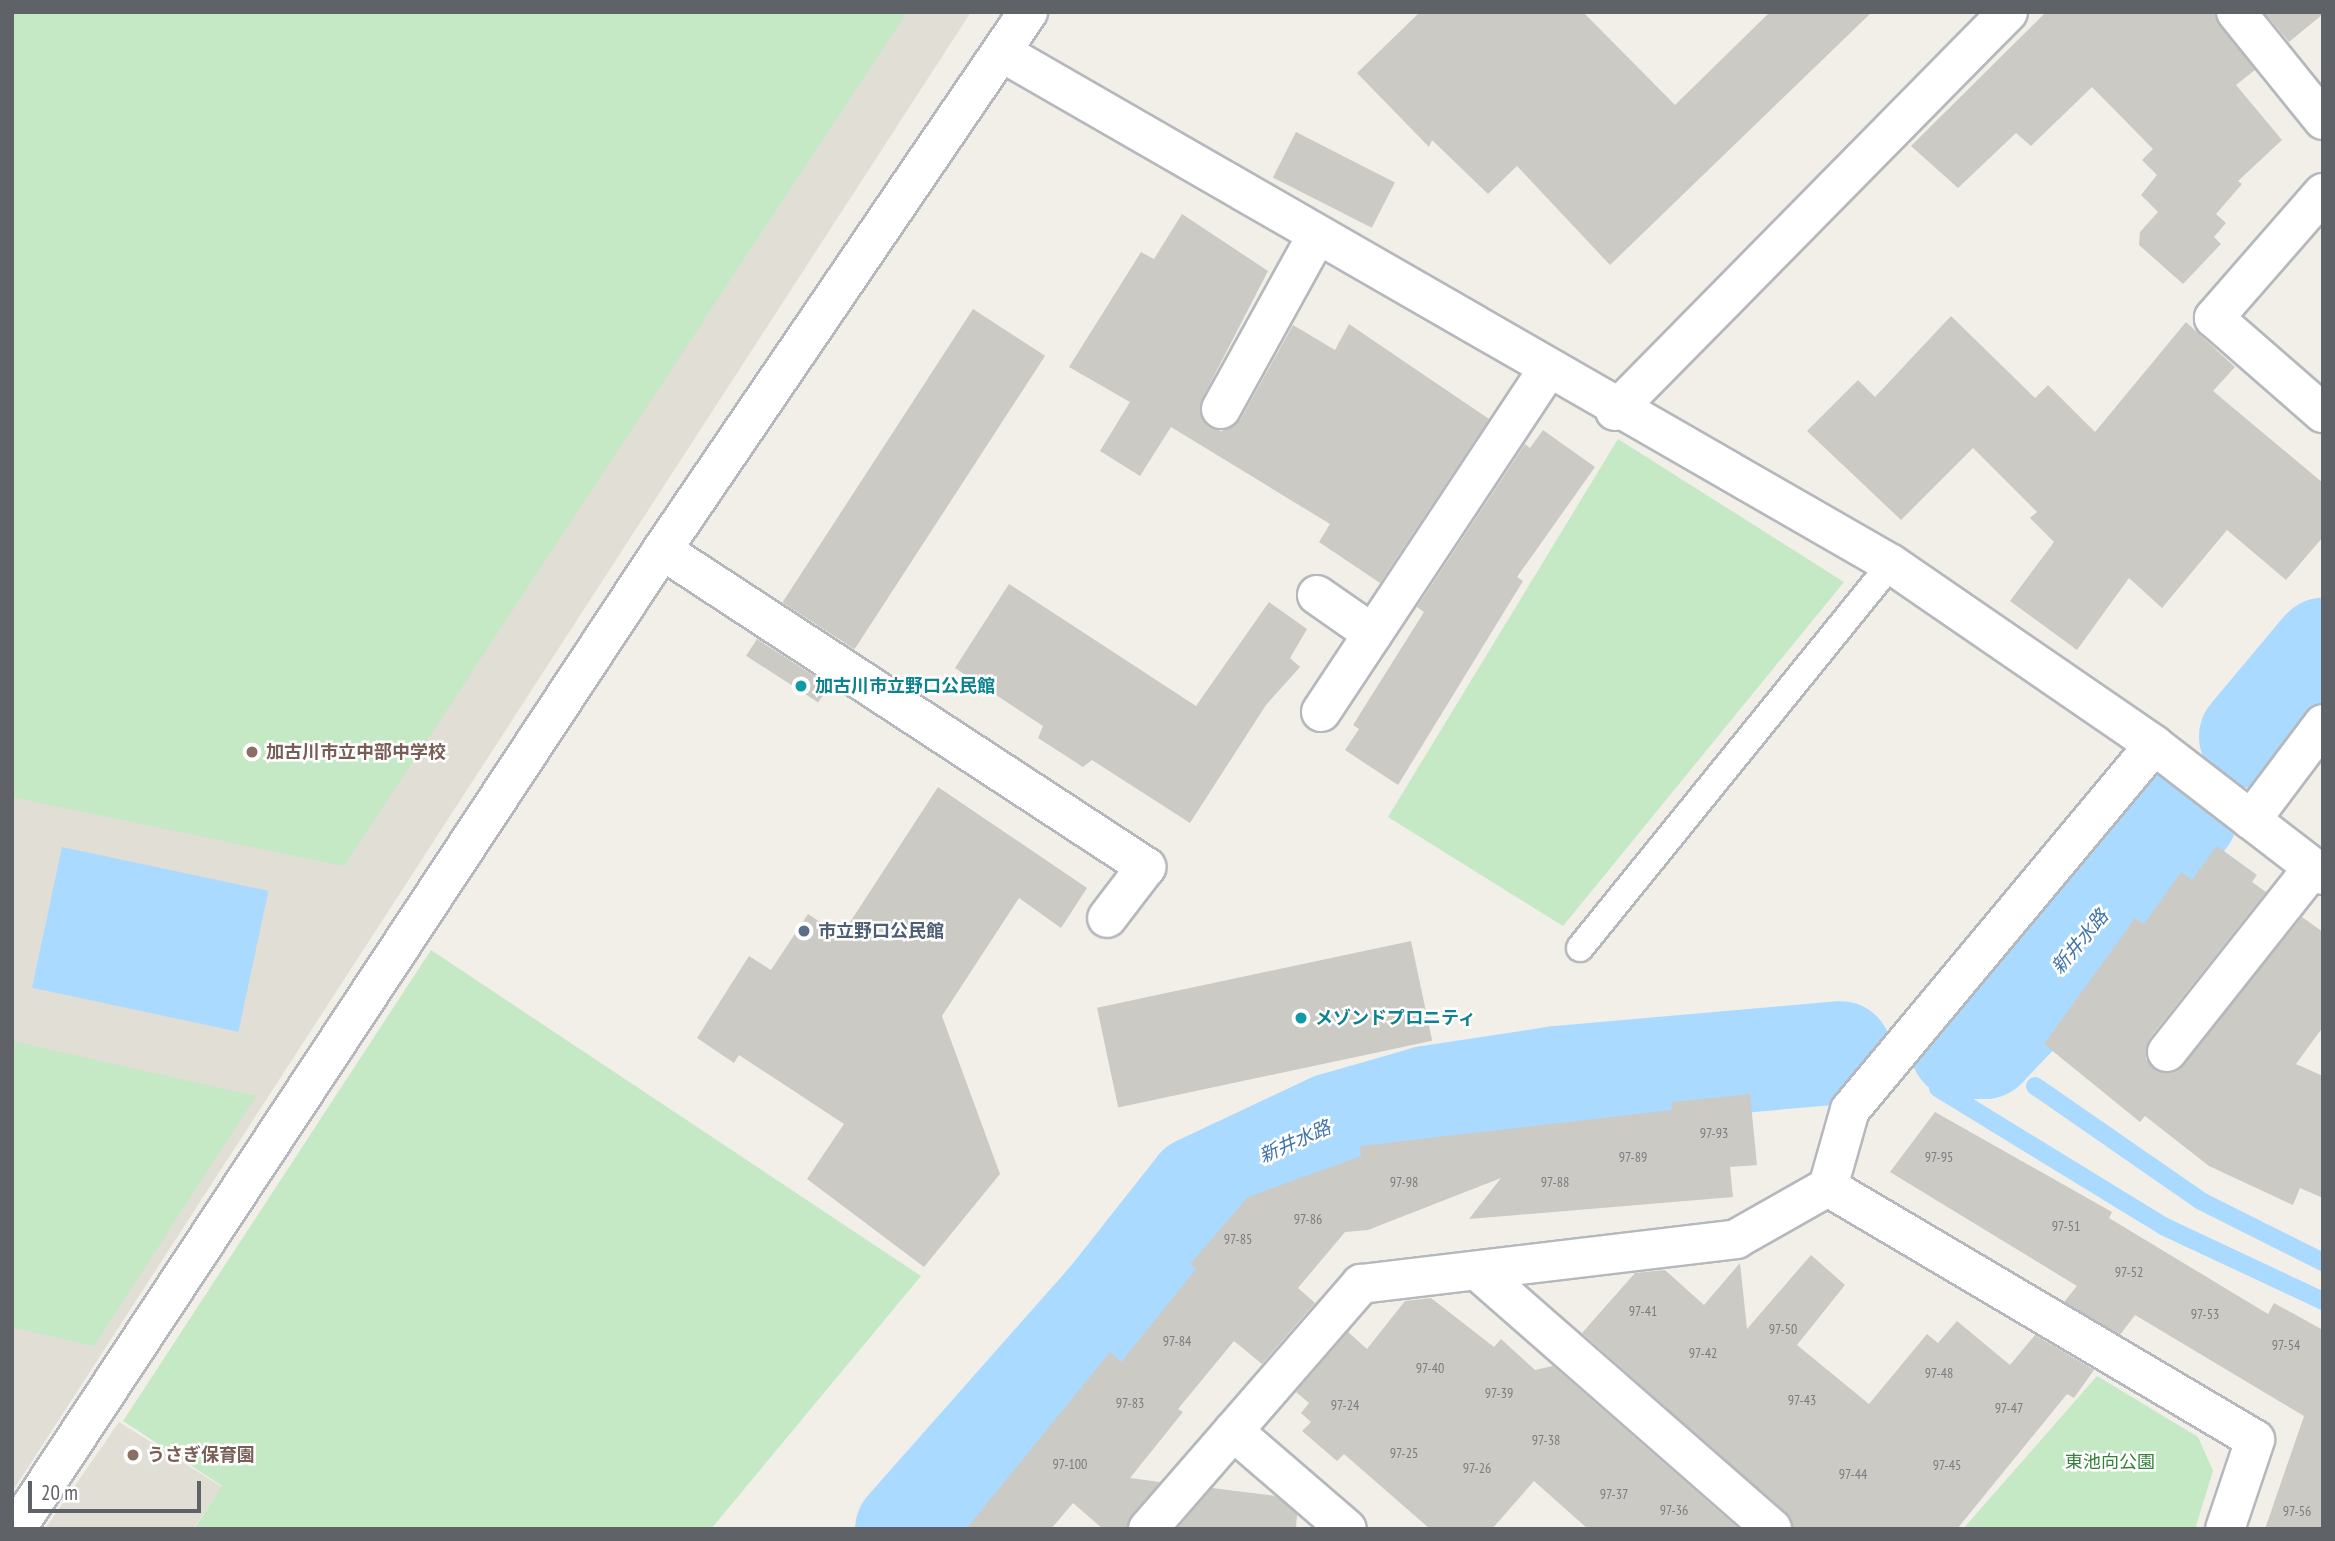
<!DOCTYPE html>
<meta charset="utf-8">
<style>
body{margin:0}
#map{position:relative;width:2335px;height:1541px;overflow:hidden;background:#f1efe8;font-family:"PT Sans Narrow","Noto Sans JP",sans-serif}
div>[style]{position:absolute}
.education>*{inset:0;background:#e1ded6}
.green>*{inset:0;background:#c5e8c5}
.water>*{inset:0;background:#aadaff;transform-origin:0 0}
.stream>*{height:18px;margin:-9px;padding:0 9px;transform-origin:9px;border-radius:9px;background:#aadaff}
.river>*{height:103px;margin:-51.5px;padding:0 51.5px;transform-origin:51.5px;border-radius:51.5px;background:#aadaff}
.building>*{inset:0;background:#cccac5;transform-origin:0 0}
.roads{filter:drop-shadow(2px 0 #b5b8bc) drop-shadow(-2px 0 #b5b8bc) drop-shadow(0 2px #b5b8bc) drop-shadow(0 -2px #b5b8bc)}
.lane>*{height:26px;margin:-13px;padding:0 13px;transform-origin:13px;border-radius:13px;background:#fff}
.street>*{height:38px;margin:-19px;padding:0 19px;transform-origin:19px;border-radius:19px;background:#fff}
.dots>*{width:19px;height:19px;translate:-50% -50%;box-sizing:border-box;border:4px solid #fff;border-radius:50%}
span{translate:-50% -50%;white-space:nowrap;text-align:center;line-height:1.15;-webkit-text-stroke:5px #fff;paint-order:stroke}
.number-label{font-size:14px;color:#7a7d7f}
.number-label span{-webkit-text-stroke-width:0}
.culture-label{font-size:18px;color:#0d838f;font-weight:700}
.left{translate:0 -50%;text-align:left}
.education-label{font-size:18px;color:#785e54;font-weight:700}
.service-label{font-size:18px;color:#4e5e75;font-weight:700}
.park-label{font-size:18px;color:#348238}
.water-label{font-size:19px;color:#4174aa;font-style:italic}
.frame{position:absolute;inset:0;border:14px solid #5f6368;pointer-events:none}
.scale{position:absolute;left:28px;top:1481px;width:173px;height:32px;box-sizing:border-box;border:4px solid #5f6368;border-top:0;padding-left:9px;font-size:21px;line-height:24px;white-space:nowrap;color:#5f6368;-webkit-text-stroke:5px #fff;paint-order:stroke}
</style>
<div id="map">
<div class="education">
<div style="clip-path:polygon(12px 12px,971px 12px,12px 1492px)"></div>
<div style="clip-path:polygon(119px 1422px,222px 1487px,193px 1529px,45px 1529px)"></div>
</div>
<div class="green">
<div style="clip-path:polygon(12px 12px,907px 12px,344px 866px,12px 797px)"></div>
<div style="clip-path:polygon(1618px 439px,1844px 582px,1563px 926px,1388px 817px)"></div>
<div style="clip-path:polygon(431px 950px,921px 1276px,711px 1529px,194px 1529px,222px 1486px,123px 1421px)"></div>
<div style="clip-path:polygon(12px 1041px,256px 1096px,94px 1346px,12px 1327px)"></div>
<div style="clip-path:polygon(2097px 1376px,2198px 1437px,2213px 1471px,2195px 1529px,1963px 1529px)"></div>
</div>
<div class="water">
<div style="left:62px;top:847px;width:211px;height:144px;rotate:12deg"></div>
</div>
<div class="stream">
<div style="left:1961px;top:1047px;width:23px;rotate:137deg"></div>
<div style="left:1944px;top:1063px;width:26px;rotate:103deg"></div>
<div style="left:1938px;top:1088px;width:264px;rotate:31.5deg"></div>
<div style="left:2163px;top:1226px;width:177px;rotate:25.1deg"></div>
<div style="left:2035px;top:1086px;width:202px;rotate:34.7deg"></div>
<div style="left:2201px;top:1201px;width:136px;rotate:26.6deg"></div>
</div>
<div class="river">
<div style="left:2250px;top:736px;width:114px;rotate:-50deg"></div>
<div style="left:1961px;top:1047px;width:23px"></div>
<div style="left:1984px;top:1047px;width:105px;rotate:-46.2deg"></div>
<div style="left:2057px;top:971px;width:202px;rotate:-50.4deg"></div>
<div style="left:906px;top:1529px;width:305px;rotate:-48.5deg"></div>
<div style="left:1108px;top:1301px;width:145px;rotate:-51.7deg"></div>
<div style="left:1198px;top:1187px;width:148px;rotate:-25.2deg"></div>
<div style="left:1332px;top:1124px;width:98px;rotate:-16deg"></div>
<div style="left:1426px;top:1097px;width:132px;rotate:-8.7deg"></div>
<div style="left:1556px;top:1077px;width:285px;rotate:-5deg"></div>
</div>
<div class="building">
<div style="clip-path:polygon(1420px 12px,1583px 12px,1675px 105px,1770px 12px,1872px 12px,1610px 265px,1517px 166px,1488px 194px,1432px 140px,1429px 147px,1357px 73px)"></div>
<div style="clip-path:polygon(2046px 12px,2215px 12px,2255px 70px,2236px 85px,2282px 140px,2238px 181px,2242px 184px,2216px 214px,2226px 223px,2214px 237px,2221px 244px,2183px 284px,2139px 245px,2140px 232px,2158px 212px,2141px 195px,2157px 175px,2142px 160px,2153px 149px,2092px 87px,2031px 146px,2016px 133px,1958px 188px,1911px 146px)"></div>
<div style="clip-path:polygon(2264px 12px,2323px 12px,2323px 14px,2289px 42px)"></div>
<div style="left:1296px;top:132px;width:111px;height:51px;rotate:27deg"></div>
<div style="clip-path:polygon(1182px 214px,1268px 271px,1202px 399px,1202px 420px,1210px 428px,1222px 431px,1240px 420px,1293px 325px,1335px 350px,1349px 324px,1489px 419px,1380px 583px,1319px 542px,1330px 524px,1171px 427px,1140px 476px,1100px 451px,1130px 402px,1069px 367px,1141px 252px,1154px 259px)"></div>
<div style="left:973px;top:309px;width:86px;height:350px;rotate:33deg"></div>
<div style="clip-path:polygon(1951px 316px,2035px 398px,2048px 385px,2095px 432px,2186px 322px,2235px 367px,2213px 391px,2323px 483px,2323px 537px,2286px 580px,2227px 530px,2162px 608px,2129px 578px,2077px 650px,2010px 601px,2054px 542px,2030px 518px,2037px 512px,1973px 448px,1901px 520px,1807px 431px,1858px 380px,1875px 397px)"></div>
<div style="clip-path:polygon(1543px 430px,1595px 467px,1517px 577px,1523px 581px,1398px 785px,1345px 750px,1359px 729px,1353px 725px,1424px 612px,1417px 607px,1525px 444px,1530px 448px)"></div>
<div style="clip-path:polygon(1009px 584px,1196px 706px,1269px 602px,1307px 629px,1290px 658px,1300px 667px,1266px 705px,1190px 823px,1092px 760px,1083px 767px,1038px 738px,1043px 726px,955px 668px)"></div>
<div style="left:757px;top:639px;width:86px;height:20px;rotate:33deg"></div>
<div style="clip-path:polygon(938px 787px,1087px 888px,1061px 928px,1019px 898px,942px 1016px,1000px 1174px,924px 1267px,807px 1179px,844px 1124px,739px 1055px,734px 1063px,697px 1038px,749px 956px,771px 970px,808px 914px,841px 936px)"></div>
<div style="clip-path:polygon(2217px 846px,2257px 875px,2252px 882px,2266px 892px,2150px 1038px,2146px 1059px,2154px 1069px,2176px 1072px,2302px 917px,2323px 932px,2323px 1027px,2296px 1064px,2323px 1076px,2323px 1198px,2300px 1188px,2293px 1205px,2209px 1166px,2145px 1116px,2140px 1122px,2044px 1044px,2135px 918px,2144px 924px,2181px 872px,2192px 880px)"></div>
<div style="left:1411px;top:941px;width:102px;height:321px;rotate:78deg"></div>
<div style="clip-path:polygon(1750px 1094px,1757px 1165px,1730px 1167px,1733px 1197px,1469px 1219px,1501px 1178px,1368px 1230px,1345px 1232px,1298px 1288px,1315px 1303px,1262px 1364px,1234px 1341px,1178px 1409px,1183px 1412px,1130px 1478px,1160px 1482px,1127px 1529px,1103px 1529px,1073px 1503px,1051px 1529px,966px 1529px,1110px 1352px,1121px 1362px,1196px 1269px,1190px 1264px,1248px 1197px,1361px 1156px,1360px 1146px,1672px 1110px,1671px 1102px)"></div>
<div style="clip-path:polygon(1935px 1112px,2112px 1212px,2109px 1218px,2268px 1314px,2274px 1303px,2323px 1330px,2323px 1529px,2265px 1529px,2304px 1416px,2135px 1315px,2120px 1335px,2064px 1302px,2077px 1286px,1890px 1172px)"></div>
<div style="clip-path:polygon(1811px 1255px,1845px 1285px,1797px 1345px,1869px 1404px,1927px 1334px,1938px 1343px,1957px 1321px,2010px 1365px,2035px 1335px,2094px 1370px,2074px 1398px,2067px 1394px,1957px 1529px,1793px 1529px,1786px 1513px,1582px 1333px,1635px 1273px,1665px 1270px,1704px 1305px,1740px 1263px,1747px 1329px)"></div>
<div style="clip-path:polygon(1431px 1298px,1494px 1347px,1501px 1339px,1535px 1370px,1553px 1366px,1739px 1529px,1588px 1529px,1534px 1481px,1492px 1529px,1430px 1529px,1344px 1454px,1337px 1461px,1302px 1431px,1311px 1422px,1301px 1413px,1309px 1403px,1296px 1392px,1348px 1332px,1367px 1349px,1405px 1301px)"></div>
<div style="clip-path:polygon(1212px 1488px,1275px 1496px,1297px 1514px,1296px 1529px,1177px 1529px)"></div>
</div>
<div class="roads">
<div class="lane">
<div style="left:1580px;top:948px;width:494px;rotate:-51deg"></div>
</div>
<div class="street">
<div style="left:2236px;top:12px;width:139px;rotate:51.1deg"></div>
<div style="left:1003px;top:53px;width:1025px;rotate:29.92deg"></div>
<div style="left:1891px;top:564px;width:319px;rotate:34.5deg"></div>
<div style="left:2154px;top:745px;width:213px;rotate:37.6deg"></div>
<div style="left:2323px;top:193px;width:166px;rotate:131.1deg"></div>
<div style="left:2214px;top:318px;width:145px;rotate:41.1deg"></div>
<div style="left:1221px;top:409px;width:196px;rotate:-61.1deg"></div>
<div style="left:1615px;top:411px;width:560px;rotate:-45.43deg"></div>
<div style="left:662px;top:550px;width:579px;rotate:33.22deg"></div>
<div style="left:1146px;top:867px;width:64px;rotate:127.4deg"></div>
<div style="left:1317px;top:595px;width:68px;rotate:34.9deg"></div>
<div style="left:1321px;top:712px;width:408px;rotate:-56.5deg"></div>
<div style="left:2251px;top:820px;width:120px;rotate:-53.1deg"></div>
<div style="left:2167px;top:1052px;width:235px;rotate:-51.6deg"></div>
<div style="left:1828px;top:1187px;width:496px;rotate:30.6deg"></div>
<div style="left:2255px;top:1440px;width:94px;rotate:108.6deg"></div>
<div style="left:1480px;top:1273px;width:388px;rotate:41.2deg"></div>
<div style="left:1233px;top:1431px;width:150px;rotate:40.7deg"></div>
<div style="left:16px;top:1529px;width:1173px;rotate:-56.58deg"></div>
<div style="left:662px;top:550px;width:651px;rotate:-55.77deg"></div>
<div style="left:1148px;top:1529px;width:325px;rotate:-49deg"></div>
<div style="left:1361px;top:1284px;width:378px;rotate:-6.8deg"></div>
<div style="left:1736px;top:1239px;width:106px;rotate:-29.5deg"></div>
<div style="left:1828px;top:1187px;width:80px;rotate:-74.1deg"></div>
<div style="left:1850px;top:1110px;width:475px;rotate:-50.2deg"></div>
</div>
</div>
<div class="dots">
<div style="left:801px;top:686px;background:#0f9aa8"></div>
<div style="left:252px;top:752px;background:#8d6e63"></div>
<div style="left:804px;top:931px;background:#5c6f8a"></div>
<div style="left:1301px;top:1018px;background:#0f9aa8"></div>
<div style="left:133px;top:1455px;background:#8d6e63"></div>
</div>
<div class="number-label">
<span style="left:1714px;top:1133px">97-93</span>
<span style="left:1633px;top:1157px">97-89</span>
<span style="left:1939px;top:1157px">97-95</span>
<span style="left:1404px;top:1182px">97-98</span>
<span style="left:1555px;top:1182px">97-88</span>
<span style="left:1308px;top:1219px">97-86</span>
<span style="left:2066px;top:1226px">97-51</span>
<span style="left:1238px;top:1239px">97-85</span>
<span style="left:2129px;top:1272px">97-52</span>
<span style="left:1643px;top:1311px">97-41</span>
<span style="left:2205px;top:1314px">97-53</span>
<span style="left:1783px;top:1329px">97-50</span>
<span style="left:1177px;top:1341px">97-84</span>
<span style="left:2286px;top:1345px">97-54</span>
<span style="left:1703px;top:1353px">97-42</span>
<span style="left:1430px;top:1368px">97-40</span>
<span style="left:1939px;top:1373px">97-48</span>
<span style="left:1499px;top:1393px">97-39</span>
<span style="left:1802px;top:1400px">97-43</span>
<span style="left:1130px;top:1403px">97-83</span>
<span style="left:1345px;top:1405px">97-24</span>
<span style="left:2009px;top:1408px">97-47</span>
<span style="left:1546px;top:1440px">97-38</span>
<span style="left:1404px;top:1453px">97-25</span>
<span style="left:1070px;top:1464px">97-100</span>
<span style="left:1947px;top:1465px">97-45</span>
<span style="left:1477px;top:1468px">97-26</span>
<span style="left:1853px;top:1474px">97-44</span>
<span style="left:1614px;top:1494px">97-37</span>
<span style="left:1674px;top:1510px">97-36</span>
<span style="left:2297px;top:1511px">97-56</span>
</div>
<div class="culture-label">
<span class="left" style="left:815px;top:686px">加古川市立野口公民館</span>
<span class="left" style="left:1315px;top:1018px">メゾンドプロニティ</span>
</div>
<div class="education-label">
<span class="left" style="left:266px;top:752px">加古川市立中部中学校</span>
<span class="left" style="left:147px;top:1455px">うさぎ保育園</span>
</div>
<div class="service-label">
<span class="left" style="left:818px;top:931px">市立野口公民館</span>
</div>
<div class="park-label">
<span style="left:2110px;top:1462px">東池向公園</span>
</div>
<div class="water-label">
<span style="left:2080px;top:942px;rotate:-50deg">新井水路</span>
<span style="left:1295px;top:1142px;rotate:-24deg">新井水路</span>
</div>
<div class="frame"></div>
<div class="scale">20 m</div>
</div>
